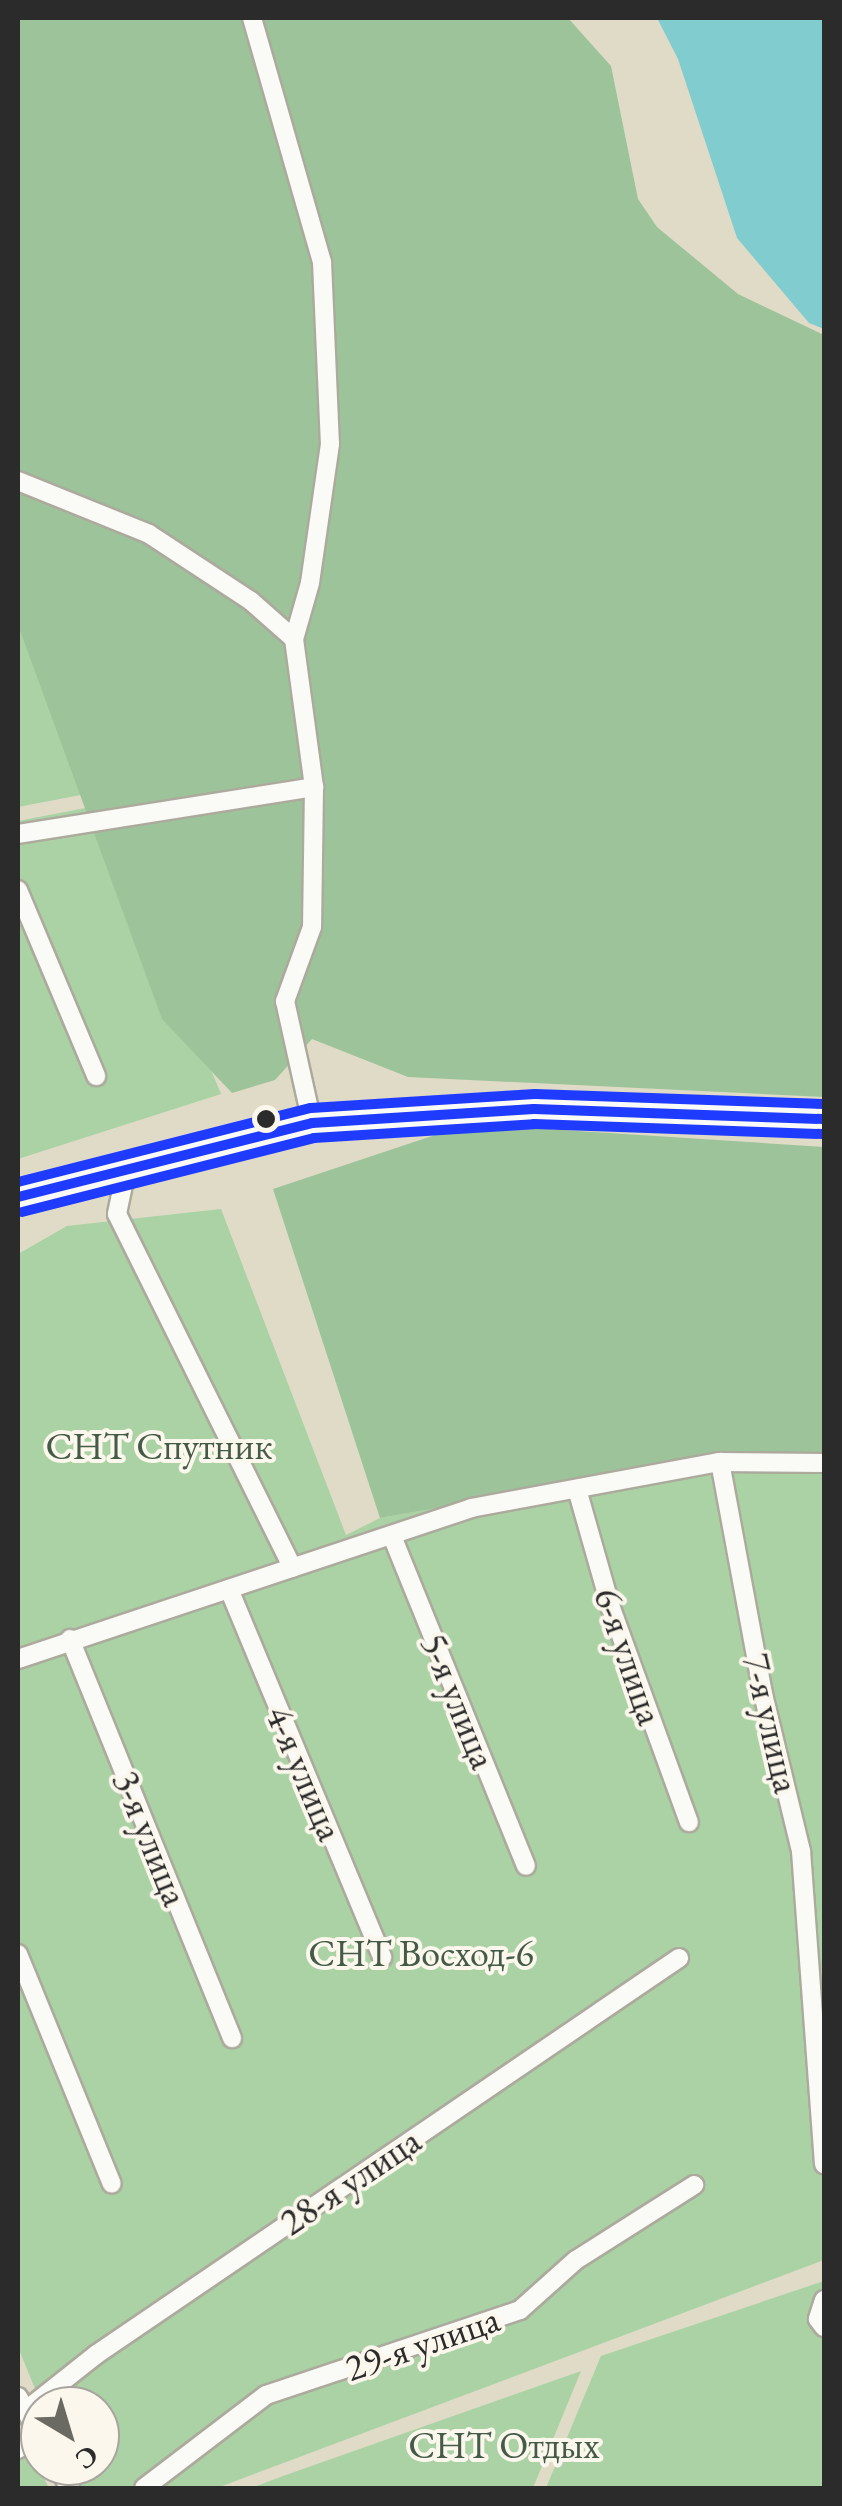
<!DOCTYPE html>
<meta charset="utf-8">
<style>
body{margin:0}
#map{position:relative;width:842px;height:2506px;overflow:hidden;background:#dfdbc7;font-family:"EB Garamond",serif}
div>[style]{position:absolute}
.green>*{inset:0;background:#aad2a5}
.forest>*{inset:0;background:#9dc39a}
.water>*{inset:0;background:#81cccf}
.roads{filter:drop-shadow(2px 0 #acaa9d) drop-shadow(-2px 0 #acaa9d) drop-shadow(0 2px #acaa9d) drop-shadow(0 -2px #acaa9d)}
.street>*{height:18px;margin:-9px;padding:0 9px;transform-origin:9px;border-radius:9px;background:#fafaf7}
.primary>*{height:28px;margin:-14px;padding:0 14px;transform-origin:14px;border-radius:14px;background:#fafaf7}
.bus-1>*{height:10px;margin:-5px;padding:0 5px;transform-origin:5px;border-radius:5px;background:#1f3bff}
.bus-2>*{height:10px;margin:-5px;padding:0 5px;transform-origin:5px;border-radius:5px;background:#1f3bff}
.bus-3>*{height:10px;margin:-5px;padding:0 5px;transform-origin:5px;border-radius:5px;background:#1f3bff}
.dots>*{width:28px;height:28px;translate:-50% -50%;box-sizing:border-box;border:5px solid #fbf7ec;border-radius:50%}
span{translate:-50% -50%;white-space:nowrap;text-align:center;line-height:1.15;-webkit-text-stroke:8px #fbf7ec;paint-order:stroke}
.park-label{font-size:38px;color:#445b47}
.street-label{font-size:38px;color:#2b2b2b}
.frame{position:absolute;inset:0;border:20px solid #2b2b2b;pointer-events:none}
.north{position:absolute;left:20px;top:2386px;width:100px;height:100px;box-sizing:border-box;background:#fbf7ec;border:2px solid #a8a59f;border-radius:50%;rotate:142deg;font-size:28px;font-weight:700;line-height:40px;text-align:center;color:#2b2b2b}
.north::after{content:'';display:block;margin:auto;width:35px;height:45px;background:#6a6962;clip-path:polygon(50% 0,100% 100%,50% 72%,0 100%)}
</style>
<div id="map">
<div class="green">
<div style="clip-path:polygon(18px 587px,96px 792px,18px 807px)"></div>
<div style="clip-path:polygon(101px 805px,221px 1094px,18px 1159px,18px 821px)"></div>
<div style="clip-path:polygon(221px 1209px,346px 1535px,380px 1518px,758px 1452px,824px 1453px,824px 2260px,217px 2488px,76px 2488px,66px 2466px,100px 2466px,100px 2406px,42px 2406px,18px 2347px,18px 1254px,67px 1226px)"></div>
<div style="clip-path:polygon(824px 2281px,824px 2488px,546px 2488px,601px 2356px)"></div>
<div style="clip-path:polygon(581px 2371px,533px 2488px,251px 2488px,283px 2476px)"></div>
<div style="clip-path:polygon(18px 2427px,49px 2488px,18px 2488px)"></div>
</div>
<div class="forest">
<div style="clip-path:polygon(18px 18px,568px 18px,611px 66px,638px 199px,657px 227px,738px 294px,824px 335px,824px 1097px,408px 1077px,312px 1039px,275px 1080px,232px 1093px,162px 1019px,18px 625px)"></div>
<div style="clip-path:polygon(468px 1124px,824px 1147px,824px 1453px,758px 1452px,380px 1518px,273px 1189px)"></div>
</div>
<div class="water">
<div style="clip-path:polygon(657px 18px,824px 18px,824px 329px,809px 323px,737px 238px,678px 59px)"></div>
</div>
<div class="roads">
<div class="street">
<div style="left:252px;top:18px;width:254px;rotate:74deg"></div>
<div style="left:322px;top:262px;width:182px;rotate:87.5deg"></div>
<div style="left:330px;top:444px;width:140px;rotate:98.2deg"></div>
<div style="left:310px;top:583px;width:58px;rotate:105.9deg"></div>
<div style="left:294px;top:639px;width:149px;rotate:82.3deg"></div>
<div style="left:314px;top:787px;width:140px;rotate:90.8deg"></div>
<div style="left:312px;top:927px;width:79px;rotate:110deg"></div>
<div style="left:285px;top:1001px;width:125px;rotate:77.5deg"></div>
<div style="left:18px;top:481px;width:141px;rotate:22deg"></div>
<div style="left:149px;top:534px;width:122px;rotate:33.3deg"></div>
<div style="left:251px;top:601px;width:57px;rotate:41.5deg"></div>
<div style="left:18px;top:834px;width:300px;rotate:-9deg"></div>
<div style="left:18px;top:890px;width:202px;rotate:67.2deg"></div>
<div style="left:127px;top:1166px;width:49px;rotate:101.8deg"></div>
<div style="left:117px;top:1214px;width:395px;rotate:63.6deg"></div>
<div style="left:720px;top:1462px;width:236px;rotate:79.5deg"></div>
<div style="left:763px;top:1694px;width:162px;rotate:76.4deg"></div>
<div style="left:801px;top:1851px;width:314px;rotate:85.8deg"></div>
<div style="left:577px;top:1489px;width:124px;rotate:74.1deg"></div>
<div style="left:611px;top:1608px;width:228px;rotate:70deg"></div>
<div style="left:392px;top:1536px;width:356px;rotate:67.9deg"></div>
<div style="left:229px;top:1589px;width:399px;rotate:67.4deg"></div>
<div style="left:70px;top:1639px;width:431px;rotate:67.9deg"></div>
<div style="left:18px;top:1659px;width:478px;rotate:-18.4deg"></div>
<div style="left:471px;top:1508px;width:253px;rotate:-10.5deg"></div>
<div style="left:720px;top:1462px;width:104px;rotate:0.6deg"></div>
<div style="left:18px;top:1954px;width:248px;rotate:67.8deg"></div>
<div style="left:824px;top:2300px;width:20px;rotate:108deg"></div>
<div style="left:818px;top:2319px;width:10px;rotate:53deg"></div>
<div style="left:18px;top:2397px;width:45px;rotate:60.6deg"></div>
<div style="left:25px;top:2411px;width:92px;rotate:-38.4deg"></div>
<div style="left:97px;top:2354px;width:704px;rotate:-34.23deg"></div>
<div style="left:18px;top:2449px;width:26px;rotate:-36deg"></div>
<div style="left:57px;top:2466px;width:26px;rotate:59deg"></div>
<div style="left:144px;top:2488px;width:153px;rotate:-37.3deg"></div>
<div style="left:266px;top:2395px;width:268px;rotate:-18.5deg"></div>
<div style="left:520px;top:2310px;width:75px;rotate:-41.8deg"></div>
<div style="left:576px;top:2260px;width:140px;rotate:-32.4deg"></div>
</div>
<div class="primary">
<div style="left:18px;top:1197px;width:303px;rotate:-14.1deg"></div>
<div style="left:312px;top:1123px;width:222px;rotate:-3.6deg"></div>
<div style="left:534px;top:1109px;width:290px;rotate:2deg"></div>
</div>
</div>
<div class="bus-1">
<div style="left:18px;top:1197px;width:303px;rotate:-14.1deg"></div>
<div style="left:312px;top:1123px;width:222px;rotate:-3.6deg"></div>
<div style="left:534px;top:1109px;width:290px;rotate:2deg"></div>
</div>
<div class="bus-2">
<div style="left:22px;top:1212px;width:301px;rotate:-14.2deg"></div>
<div style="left:314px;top:1138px;width:220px;rotate:-3.6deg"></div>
<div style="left:534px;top:1124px;width:289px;rotate:2deg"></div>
</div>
<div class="bus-3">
<div style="left:18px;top:1182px;width:302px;rotate:-14.2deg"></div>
<div style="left:311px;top:1108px;width:224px;rotate:-3.6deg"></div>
<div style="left:535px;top:1094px;width:289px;rotate:2deg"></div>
</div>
<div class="dots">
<div style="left:266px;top:1119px;background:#2b2b2b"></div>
</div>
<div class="park-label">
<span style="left:159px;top:1446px">СНТ Спутник</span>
<span style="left:421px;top:1953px">СНТ Восход-6</span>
<span style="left:504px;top:2445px">СНТ Отдых</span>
</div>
<div class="street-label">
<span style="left:629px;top:1656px;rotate:71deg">6-я улица</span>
<span style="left:459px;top:1701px;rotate:68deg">5-я улица</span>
<span style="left:772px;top:1723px;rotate:77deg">7-я улица</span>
<span style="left:305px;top:1773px;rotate:67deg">4-я улица</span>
<span style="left:151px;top:1838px;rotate:68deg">3-я улица</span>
<span style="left:350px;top:2181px;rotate:-34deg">28-я улица</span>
<span style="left:422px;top:2343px;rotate:-19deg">29-я улица</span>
</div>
<div class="frame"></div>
<div class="north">С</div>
</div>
